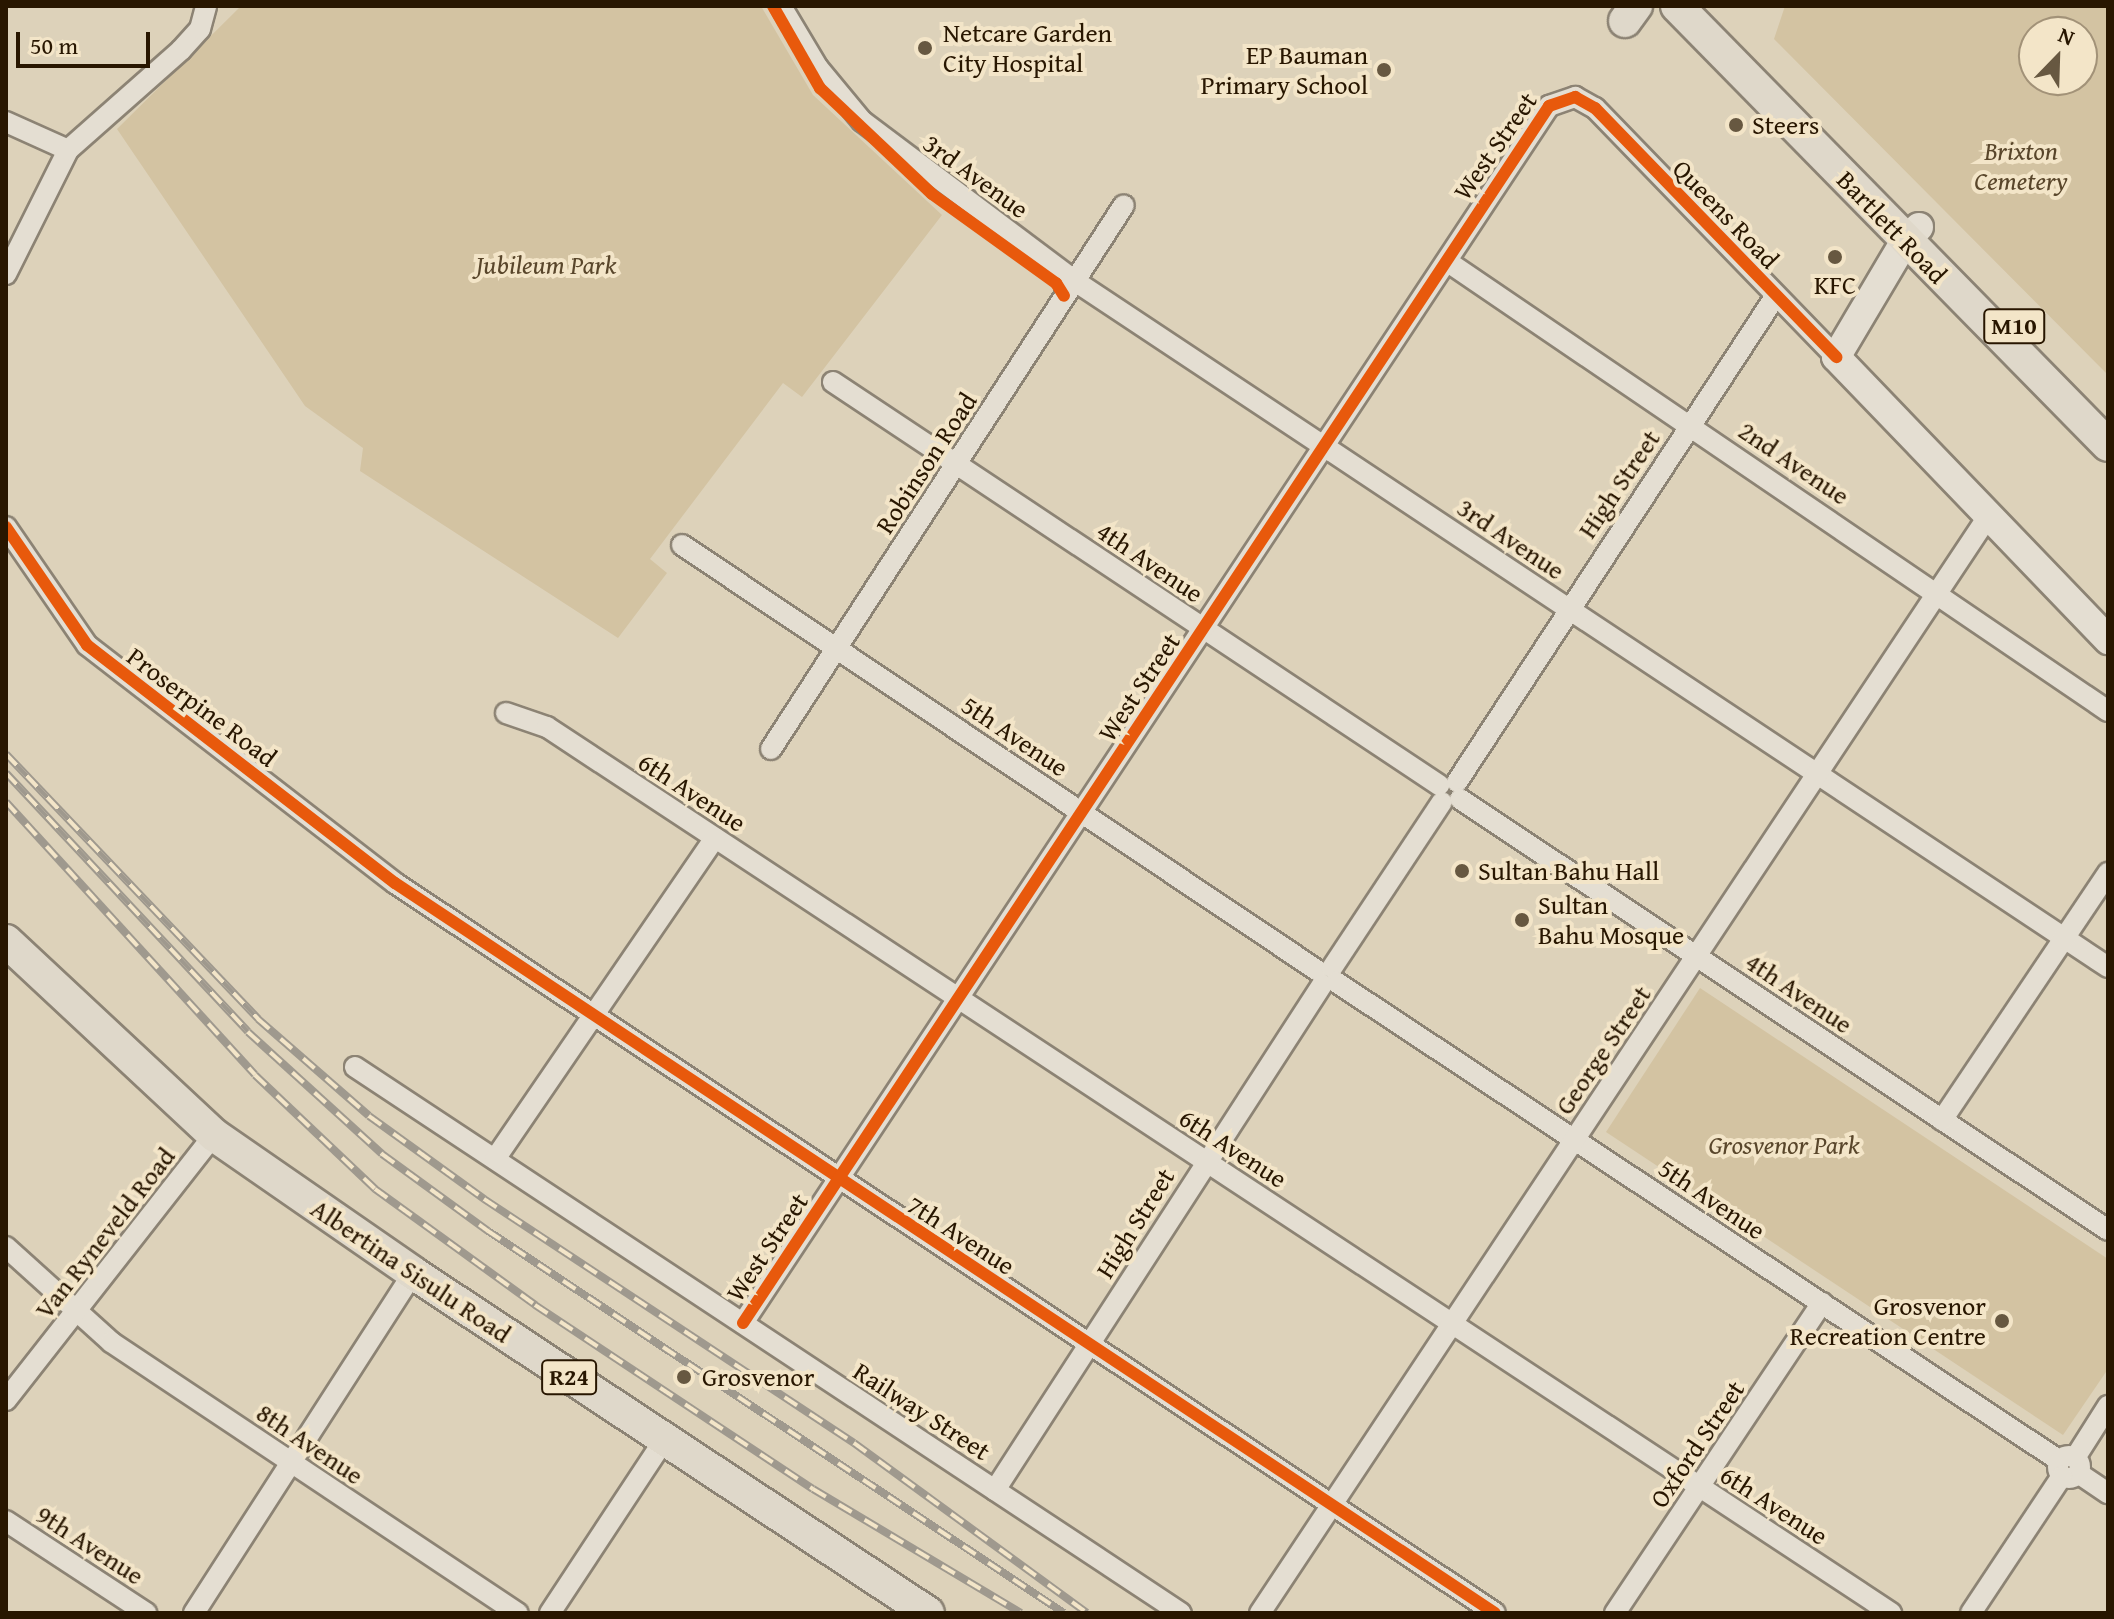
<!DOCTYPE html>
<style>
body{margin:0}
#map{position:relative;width:2114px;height:1619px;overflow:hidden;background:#ddd2ba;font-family:"Gentium Book Plus",serif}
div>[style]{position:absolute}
.green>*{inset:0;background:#d3c3a2}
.roads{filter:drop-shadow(2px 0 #8c8374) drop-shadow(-2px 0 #8c8374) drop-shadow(0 2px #8c8374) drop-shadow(0 -2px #8c8374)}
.street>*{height:20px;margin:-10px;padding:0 10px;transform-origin:10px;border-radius:10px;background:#e4ded2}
.street>.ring{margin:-10px;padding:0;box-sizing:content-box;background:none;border:20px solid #e4ded2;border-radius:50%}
.secondary>*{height:28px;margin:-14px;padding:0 14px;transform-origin:14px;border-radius:14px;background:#e4ded2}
.primary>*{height:32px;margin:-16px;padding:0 16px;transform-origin:16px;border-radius:16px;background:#dfd8ca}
.rail>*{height:8px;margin-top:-4px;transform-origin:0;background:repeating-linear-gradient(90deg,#f3e5c8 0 15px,#9f998e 0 30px);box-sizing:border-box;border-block:2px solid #9f998e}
.cycleway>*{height:12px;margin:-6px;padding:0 6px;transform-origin:6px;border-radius:6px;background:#e8590c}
.dots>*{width:22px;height:22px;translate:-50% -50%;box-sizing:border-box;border:4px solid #f3e5c8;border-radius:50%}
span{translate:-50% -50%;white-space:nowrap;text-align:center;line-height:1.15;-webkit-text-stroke:8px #f3e5c8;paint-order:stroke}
.shield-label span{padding:2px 6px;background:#f3e5c8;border:2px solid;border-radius:6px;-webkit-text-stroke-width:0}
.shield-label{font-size:24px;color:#281600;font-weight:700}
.poi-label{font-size:26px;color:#281600}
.left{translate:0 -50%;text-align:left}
.right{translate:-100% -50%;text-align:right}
.street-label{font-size:26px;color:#281600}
.park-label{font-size:26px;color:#59462b;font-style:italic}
.frame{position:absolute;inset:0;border:8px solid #281600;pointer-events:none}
.north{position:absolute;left:2018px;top:16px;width:80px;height:80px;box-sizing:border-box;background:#f3e5c8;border:2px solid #a29278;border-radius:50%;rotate:23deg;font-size:22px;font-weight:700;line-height:32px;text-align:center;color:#281600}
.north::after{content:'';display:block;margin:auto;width:28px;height:36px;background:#675841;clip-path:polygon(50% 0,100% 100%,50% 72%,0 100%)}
.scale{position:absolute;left:16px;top:32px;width:134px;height:36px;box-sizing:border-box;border:4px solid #281600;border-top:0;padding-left:10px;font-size:24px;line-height:28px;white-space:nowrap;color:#281600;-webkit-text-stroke:6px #f3e5c8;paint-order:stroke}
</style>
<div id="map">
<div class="green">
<div style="clip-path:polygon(241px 6px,761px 6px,813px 95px,942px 215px,802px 397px,783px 383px,650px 559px,667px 573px,618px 638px,360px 471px,363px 448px,305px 406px,117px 129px)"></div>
<div style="clip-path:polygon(evenodd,1785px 6px,2108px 6px,2108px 375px,1774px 39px,1785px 6px,2082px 32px,2082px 80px,2034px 80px,2034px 32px,2082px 32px)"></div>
<div style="clip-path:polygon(1700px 988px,2108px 1259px,2108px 1369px,2063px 1435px,1606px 1132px)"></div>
</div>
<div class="roads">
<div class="street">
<div style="left:781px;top:6px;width:72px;rotate:59.2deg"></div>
<div style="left:818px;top:68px;width:69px;rotate:50.3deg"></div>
<div style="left:862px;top:121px;width:266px;rotate:36.9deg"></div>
<div style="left:1075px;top:281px;width:1240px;rotate:33.59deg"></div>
<div style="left:6px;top:122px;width:68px;rotate:24.3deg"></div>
<div style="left:1448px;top:262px;width:798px;rotate:34.23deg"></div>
<div style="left:6px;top:274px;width:139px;rotate:-63.4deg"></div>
<div style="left:68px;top:150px;width:151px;rotate:-41.5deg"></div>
<div style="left:181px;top:50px;width:28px;rotate:-48deg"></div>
<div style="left:200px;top:29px;width:24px;rotate:-75deg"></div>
<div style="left:833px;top:382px;width:728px;rotate:33.62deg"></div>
<div style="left:6px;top:527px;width:143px;rotate:55.5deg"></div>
<div style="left:87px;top:645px;width:389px;rotate:37.7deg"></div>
<div style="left:395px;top:883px;width:1320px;rotate:33.57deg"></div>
<div style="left:682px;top:545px;width:765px;rotate:33.81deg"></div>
<div style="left:506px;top:713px;width:43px;rotate:18.9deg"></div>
<div style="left:547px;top:727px;width:1610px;rotate:33.39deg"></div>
<div style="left:771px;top:749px;width:648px;rotate:-57.02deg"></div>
<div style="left:1457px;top:782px;width:580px;rotate:-56.75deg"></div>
<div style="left:1460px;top:799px;width:778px;rotate:33.63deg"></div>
<div style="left:1332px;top:968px;width:199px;rotate:-56.5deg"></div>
<div style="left:1336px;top:982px;width:868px;rotate:33.49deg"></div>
<div style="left:355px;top:1067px;width:990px;rotate:33.47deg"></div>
<div style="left:1942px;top:1120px;width:298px;rotate:-56.1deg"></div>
<div style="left:495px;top:1159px;width:389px;rotate:-55.6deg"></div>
<div style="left:6px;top:1247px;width:142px;rotate:42.1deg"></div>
<div style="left:111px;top:1342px;width:489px;rotate:33.7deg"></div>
<div style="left:743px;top:1323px;width:1460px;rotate:-56.48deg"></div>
<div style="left:1549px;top:106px;width:28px;rotate:-19deg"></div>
<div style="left:1575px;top:97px;width:23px;rotate:29deg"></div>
<div style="left:1595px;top:108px;width:347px;rotate:45.9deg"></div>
<div style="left:6px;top:1400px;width:337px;rotate:-51.9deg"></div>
<div class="ring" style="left:2058px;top:1456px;width:2px;height:2px"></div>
<div style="left:2075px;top:1458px;width:62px;rotate:-57.6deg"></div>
<div style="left:2078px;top:1473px;width:36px;rotate:34deg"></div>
<div style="left:995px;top:1490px;width:602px;rotate:-57.08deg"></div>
<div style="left:6px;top:1521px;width:168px;rotate:33.3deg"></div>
<div style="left:194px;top:1613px;width:404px;rotate:-57.2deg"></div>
<div style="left:550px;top:1613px;width:207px;rotate:-56.6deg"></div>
<div style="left:1260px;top:1613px;width:1318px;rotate:-56.42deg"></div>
<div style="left:1615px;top:1613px;width:373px;rotate:-56.3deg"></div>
<div style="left:1971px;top:1613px;width:164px;rotate:-56.4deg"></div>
</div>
<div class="secondary">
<div style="left:1919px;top:227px;width:20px;rotate:135deg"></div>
<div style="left:1905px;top:241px;width:135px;rotate:120.7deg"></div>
<div style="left:1836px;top:357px;width:393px;rotate:46.1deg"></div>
</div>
<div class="primary">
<div style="left:1677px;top:6px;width:615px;rotate:45.53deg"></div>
<div style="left:1625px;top:21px;width:19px;rotate:-54deg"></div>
<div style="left:6px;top:941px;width:284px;rotate:43deg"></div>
<div style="left:214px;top:1135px;width:242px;rotate:34.7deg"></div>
<div style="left:413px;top:1273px;width:617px;rotate:33.43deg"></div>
</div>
</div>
<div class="rail">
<div style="left:6px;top:754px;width:366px;rotate:46.4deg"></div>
<div style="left:258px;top:1019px;width:147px;rotate:41.1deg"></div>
<div style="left:369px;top:1116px;width:142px;rotate:35.8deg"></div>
<div style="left:484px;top:1199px;width:443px;rotate:33.4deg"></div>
<div style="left:854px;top:1443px;width:288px;rotate:36.1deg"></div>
<div style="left:6px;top:773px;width:354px;rotate:46.9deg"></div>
<div style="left:248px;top:1032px;width:181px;rotate:42.3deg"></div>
<div style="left:382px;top:1154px;width:131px;rotate:36deg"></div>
<div style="left:488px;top:1231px;width:691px;rotate:33.55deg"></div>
<div style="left:6px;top:802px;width:369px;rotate:47.6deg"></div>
<div style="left:255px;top:1075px;width:166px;rotate:43.5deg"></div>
<div style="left:375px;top:1189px;width:198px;rotate:35.9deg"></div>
<div style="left:535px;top:1305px;width:333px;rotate:33.5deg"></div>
<div style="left:813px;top:1489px;width:242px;rotate:30.8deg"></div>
</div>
<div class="cycleway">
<div style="left:773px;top:6px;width:95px;rotate:60.2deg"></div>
<div style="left:820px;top:88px;width:154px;rotate:43.4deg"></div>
<div style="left:932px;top:194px;width:153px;rotate:35.7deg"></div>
<div style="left:1056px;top:283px;width:15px;rotate:58deg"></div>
<div style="left:6px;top:527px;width:143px;rotate:55.5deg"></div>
<div style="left:87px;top:645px;width:389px;rotate:37.7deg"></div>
<div style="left:395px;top:883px;width:1320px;rotate:33.57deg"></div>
<div style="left:743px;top:1323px;width:1460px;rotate:-56.48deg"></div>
<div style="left:1549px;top:106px;width:28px;rotate:-19deg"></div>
<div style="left:1575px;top:97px;width:23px;rotate:29deg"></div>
<div style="left:1595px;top:108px;width:347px;rotate:45.9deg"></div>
</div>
<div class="dots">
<div style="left:925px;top:48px;background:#675841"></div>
<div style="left:1384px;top:70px;background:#675841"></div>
<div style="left:1736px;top:125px;background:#675841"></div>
<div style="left:1835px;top:257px;background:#675841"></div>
<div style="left:1462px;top:871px;background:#675841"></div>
<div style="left:1522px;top:920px;background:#675841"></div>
<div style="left:2002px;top:1321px;background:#675841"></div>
<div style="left:684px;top:1377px;background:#675841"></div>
</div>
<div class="shield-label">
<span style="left:2014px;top:326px">M10</span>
<span style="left:569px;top:1377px">R24</span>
</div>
<div class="poi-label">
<span class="left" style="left:943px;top:48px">Netcare Garden<br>City Hospital</span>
<span class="right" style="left:1368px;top:70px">EP Bauman<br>Primary School</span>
<span class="left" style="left:1752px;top:125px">Steers</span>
<span style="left:1835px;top:285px">KFC</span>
<span class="left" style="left:1478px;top:871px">Sultan Bahu Hall</span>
<span class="left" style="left:1538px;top:920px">Sultan<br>Bahu Mosque</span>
<span class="right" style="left:1986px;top:1321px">Grosvenor<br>Recreation Centre</span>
<span class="left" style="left:702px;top:1377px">Grosvenor</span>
</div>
<div class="street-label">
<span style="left:1495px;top:146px;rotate:-55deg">West Street</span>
<span style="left:976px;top:176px;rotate:36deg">3rd Avenue</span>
<span style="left:1726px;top:214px;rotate:46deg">Queens Road</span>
<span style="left:1892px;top:227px;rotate:46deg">Bartlett Road</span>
<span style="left:926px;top:463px;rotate:-57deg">Robinson Road</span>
<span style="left:1794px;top:463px;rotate:34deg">2nd Avenue</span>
<span style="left:1619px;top:484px;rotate:-56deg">High Street</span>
<span style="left:1511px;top:539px;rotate:34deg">3rd Avenue</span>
<span style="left:1150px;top:562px;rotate:34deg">4th Avenue</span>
<span style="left:1139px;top:687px;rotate:-56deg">West Street</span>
<span style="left:202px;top:707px;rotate:37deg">Proserpine Road</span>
<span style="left:1015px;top:736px;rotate:34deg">5th Avenue</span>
<span style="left:692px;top:792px;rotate:33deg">6th Avenue</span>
<span style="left:1799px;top:993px;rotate:34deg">4th Avenue</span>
<span style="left:1603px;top:1050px;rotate:-56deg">George Street</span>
<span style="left:1233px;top:1148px;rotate:33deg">6th Avenue</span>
<span style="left:1712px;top:1199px;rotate:34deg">5th Avenue</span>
<span style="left:1135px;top:1223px;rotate:-58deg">High Street</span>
<span style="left:105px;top:1233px;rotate:-52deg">Van Ryneveld Road</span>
<span style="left:961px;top:1235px;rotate:33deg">7th Avenue</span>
<span style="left:767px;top:1247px;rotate:-56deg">West Street</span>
<span style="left:411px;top:1271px;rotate:34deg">Albertina Sisulu Road</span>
<span style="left:922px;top:1411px;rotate:33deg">Railway Street</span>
<span style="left:310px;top:1444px;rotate:34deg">8th Avenue</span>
<span style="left:1697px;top:1444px;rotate:-56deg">Oxford Street</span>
<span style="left:1774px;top:1505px;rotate:33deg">6th Avenue</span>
<span style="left:90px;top:1545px;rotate:33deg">9th Avenue</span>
</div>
<div class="park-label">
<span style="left:2021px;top:166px">Brixton<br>Cemetery</span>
<span style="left:546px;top:265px">Jubileum Park</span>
<span style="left:1784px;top:1145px">Grosvenor Park</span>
</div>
<div class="frame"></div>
<div class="north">N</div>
<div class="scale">50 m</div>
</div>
